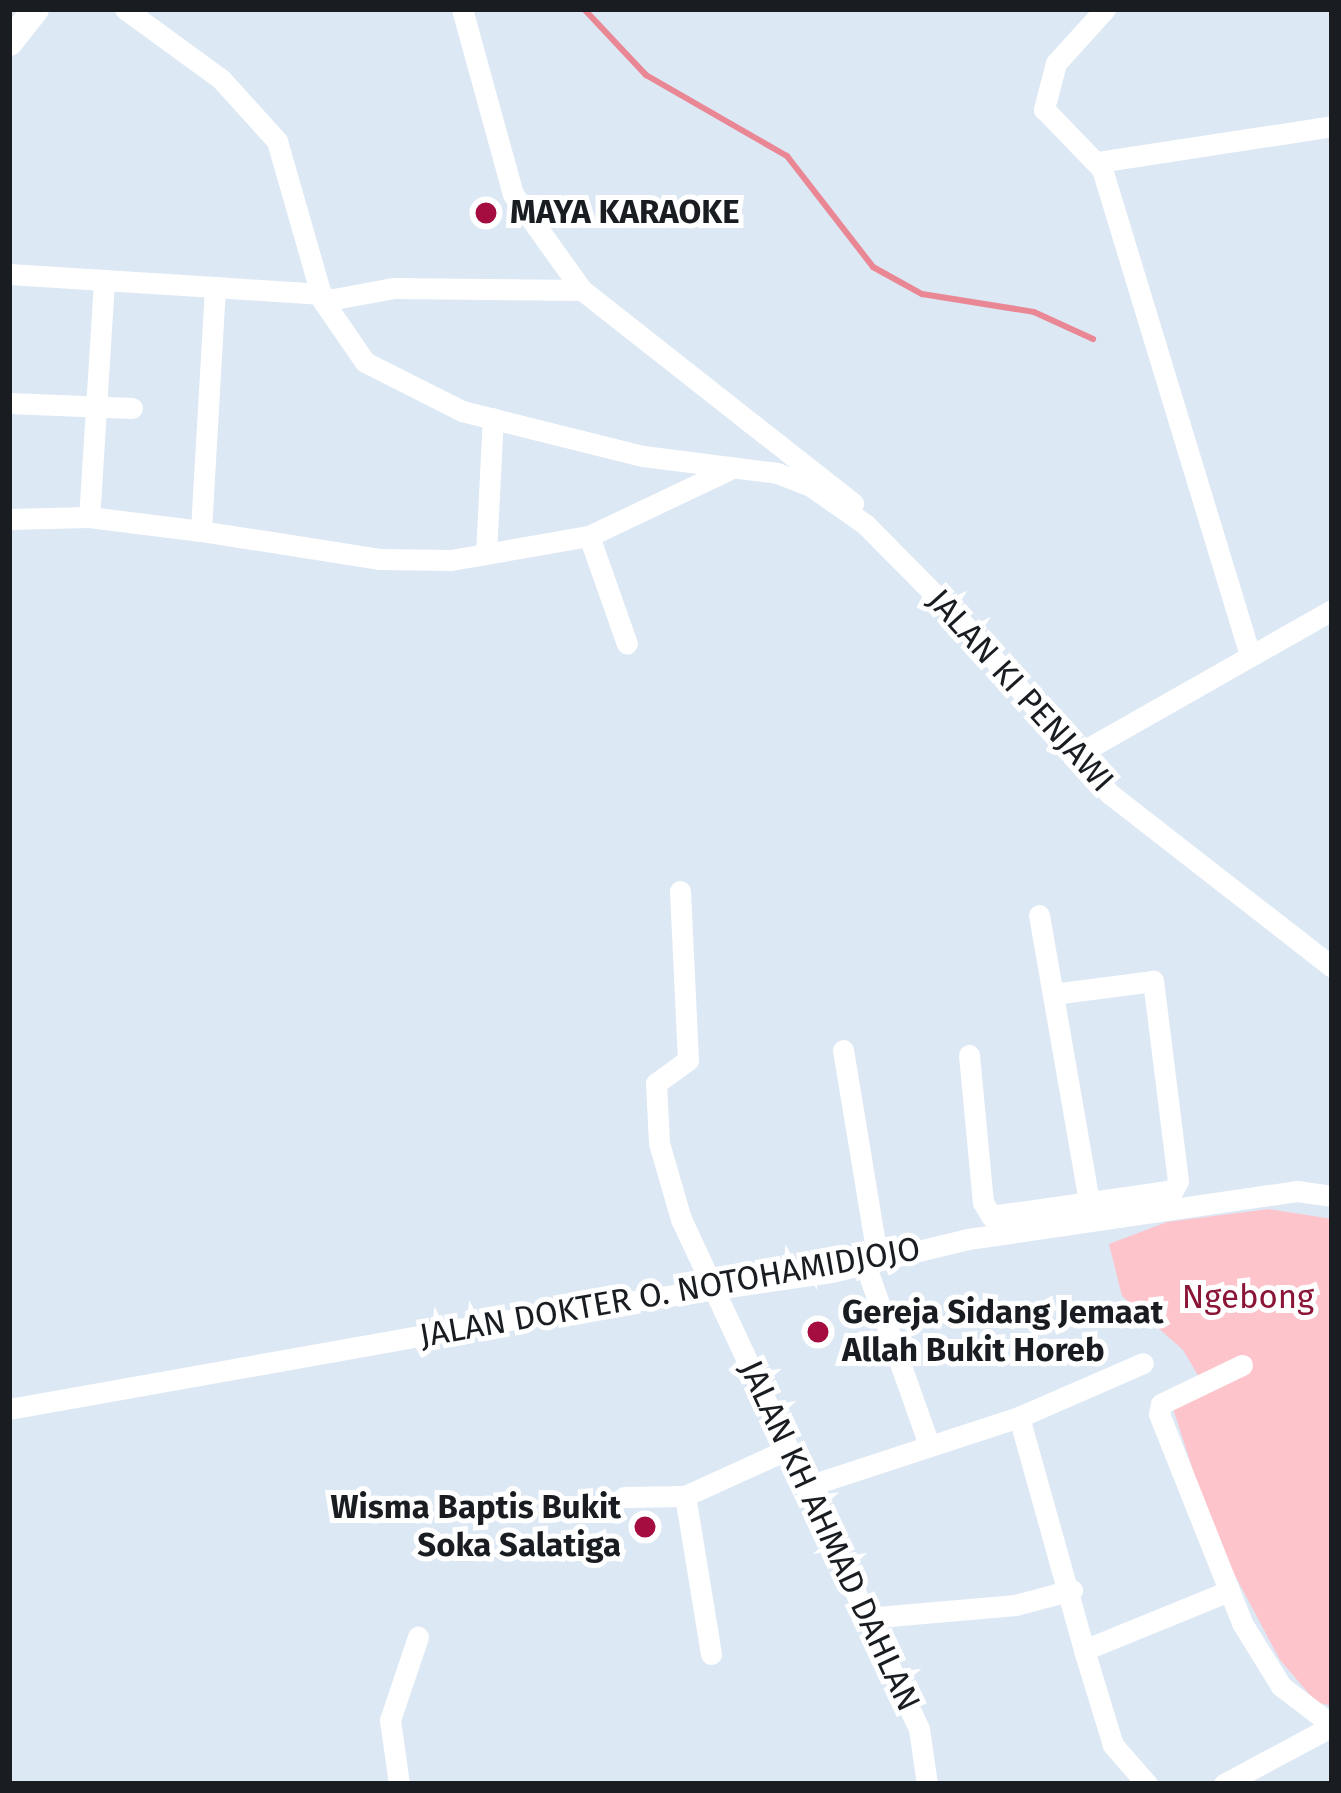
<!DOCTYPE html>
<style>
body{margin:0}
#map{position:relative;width:1341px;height:1793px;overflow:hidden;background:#dde8f5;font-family:"Fira Sans",sans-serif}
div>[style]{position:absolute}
.green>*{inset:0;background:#fdc5cb}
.stream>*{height:6px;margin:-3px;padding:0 3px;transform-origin:3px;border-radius:3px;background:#e98794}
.minor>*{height:21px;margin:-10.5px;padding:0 10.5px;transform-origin:10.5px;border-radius:10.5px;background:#fff}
.tertiary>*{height:27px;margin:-13.5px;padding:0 13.5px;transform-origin:13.5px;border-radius:13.5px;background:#fff}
.dots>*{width:33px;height:33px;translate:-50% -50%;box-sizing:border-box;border:6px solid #fff;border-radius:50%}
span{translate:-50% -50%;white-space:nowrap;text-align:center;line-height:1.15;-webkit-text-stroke:10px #fff;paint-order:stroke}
.poi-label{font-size:33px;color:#191d21;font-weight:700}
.left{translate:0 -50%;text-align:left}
.right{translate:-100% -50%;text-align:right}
.street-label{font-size:33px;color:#191d21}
.park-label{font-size:33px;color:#8a1536}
.frame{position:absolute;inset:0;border:12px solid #191d21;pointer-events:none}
</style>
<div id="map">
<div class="green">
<div style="clip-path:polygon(1269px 1209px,1332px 1219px,1332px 1706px,1316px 1702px,1280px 1660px,1214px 1536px,1171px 1402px,1199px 1377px,1183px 1350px,1122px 1296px,1109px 1244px,1167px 1222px)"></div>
</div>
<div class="stream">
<div style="left:584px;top:9px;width:91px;rotate:46.8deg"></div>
<div style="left:646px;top:75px;width:163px;rotate:29.9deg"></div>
<div style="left:787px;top:156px;width:140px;rotate:52.2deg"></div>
<div style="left:873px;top:267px;width:56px;rotate:28.9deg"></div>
<div style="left:922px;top:294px;width:113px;rotate:9.1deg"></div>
<div style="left:1034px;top:312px;width:65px;rotate:24.6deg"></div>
</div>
<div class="minor">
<div style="left:125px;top:9px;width:119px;rotate:36.1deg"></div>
<div style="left:221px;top:79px;width:84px;rotate:47.9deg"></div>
<div style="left:277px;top:141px;width:166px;rotate:74deg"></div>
<div style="left:323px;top:301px;width:74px;rotate:55.5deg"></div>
<div style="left:365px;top:362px;width:109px;rotate:26.8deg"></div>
<div style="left:462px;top:411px;width:187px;rotate:14deg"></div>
<div style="left:643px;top:456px;width:135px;rotate:7.2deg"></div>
<div style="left:777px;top:473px;width:34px;rotate:21deg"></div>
<div style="left:809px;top:485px;width:68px;rotate:34.9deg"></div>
<div style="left:865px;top:524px;width:136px;rotate:45.3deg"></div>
<div style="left:961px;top:621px;width:228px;rotate:49.3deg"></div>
<div style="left:1110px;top:794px;width:281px;rotate:37.9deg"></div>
<div style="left:462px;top:9px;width:192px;rotate:74.6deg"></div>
<div style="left:513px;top:194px;width:118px;rotate:54.3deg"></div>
<div style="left:582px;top:290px;width:345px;rotate:38.2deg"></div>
<div style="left:1105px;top:9px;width:73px;rotate:132.2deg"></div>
<div style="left:1056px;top:63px;width:48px;rotate:104.6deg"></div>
<div style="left:1044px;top:109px;width:83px;rotate:46deg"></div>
<div style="left:1102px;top:169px;width:505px;rotate:73.07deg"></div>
<div style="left:1098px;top:162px;width:237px;rotate:-8.7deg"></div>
<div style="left:9px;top:274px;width:206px;rotate:3.6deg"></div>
<div style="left:104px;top:281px;width:236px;rotate:93.6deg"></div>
<div style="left:89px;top:517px;width:113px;rotate:7.1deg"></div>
<div style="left:322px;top:294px;width:107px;rotate:-176.3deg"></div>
<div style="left:215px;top:287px;width:244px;rotate:93.3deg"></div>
<div style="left:201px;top:531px;width:180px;rotate:8.9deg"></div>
<div style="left:379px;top:559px;width:72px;rotate:0.8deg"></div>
<div style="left:451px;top:560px;width:140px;rotate:-9.9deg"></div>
<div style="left:589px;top:536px;width:154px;rotate:-25.4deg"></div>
<div style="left:323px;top:301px;width:71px;rotate:-10.5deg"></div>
<div style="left:393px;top:288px;width:189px;rotate:0.6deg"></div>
<div style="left:9px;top:403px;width:123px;rotate:2.3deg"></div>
<div style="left:9px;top:519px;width:80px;rotate:-1.4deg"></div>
<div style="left:589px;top:536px;width:114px;rotate:70.6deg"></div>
<div style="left:486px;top:554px;width:136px;rotate:-87.1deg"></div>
<div style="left:1073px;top:757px;width:298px;rotate:-29.6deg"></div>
<div style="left:680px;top:891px;width:169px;rotate:87.3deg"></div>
<div style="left:688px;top:1060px;width:39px;rotate:144deg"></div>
<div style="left:656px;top:1083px;width:60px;rotate:87.1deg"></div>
<div style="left:659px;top:1143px;width:79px;rotate:73.9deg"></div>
<div style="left:681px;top:1219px;width:563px;rotate:64.98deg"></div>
<div style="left:919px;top:1729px;width:56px;rotate:81.7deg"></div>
<div style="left:1039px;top:915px;width:303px;rotate:80.1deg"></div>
<div style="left:843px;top:1050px;width:214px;rotate:80.6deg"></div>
<div style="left:969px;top:1055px;width:148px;rotate:84.6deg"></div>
<div style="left:983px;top:1202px;width:16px;rotate:60deg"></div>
<div style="left:991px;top:1216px;width:184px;rotate:-8.1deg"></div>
<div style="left:1173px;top:1190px;width:10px;rotate:-61deg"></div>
<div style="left:1178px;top:1181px;width:202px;rotate:-97.1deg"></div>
<div style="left:1153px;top:981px;width:101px;rotate:172.6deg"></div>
<div style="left:865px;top:1264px;width:189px;rotate:70.5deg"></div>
<div style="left:1242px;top:1365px;width:90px;rotate:154.3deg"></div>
<div style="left:1161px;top:1404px;width:10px;rotate:101deg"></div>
<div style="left:1159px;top:1414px;width:225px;rotate:68.3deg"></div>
<div style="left:1242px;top:1623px;width:74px;rotate:58.2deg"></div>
<div style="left:1281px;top:1686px;width:64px;rotate:37.4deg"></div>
<div style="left:9px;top:1409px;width:525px;rotate:-10.09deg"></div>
<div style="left:526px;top:1317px;width:308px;rotate:-8.4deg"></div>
<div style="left:831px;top:1272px;width:141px;rotate:-13.5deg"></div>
<div style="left:968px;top:1239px;width:332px;rotate:-8.3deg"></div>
<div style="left:1297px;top:1191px;width:35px;rotate:8deg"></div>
<div style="left:1019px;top:1417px;width:135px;rotate:-23.5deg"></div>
<div style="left:805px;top:1487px;width:225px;rotate:-18.1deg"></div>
<div style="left:1019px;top:1417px;width:242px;rotate:74.4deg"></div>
<div style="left:624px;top:1497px;width:61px;rotate:-0.9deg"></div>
<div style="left:866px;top:1618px;width:150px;rotate:-5deg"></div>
<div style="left:1015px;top:1605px;width:59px;rotate:-14.7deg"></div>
<div style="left:711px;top:1654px;width:160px;rotate:-99.3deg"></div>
<div style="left:685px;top:1496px;width:113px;rotate:-24.5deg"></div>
<div style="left:399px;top:1784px;width:65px;rotate:-98deg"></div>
<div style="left:390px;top:1720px;width:88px;rotate:-71.4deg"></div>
<div style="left:1147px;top:1784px;width:52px;rotate:-131.1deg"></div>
<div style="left:1113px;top:1745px;width:99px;rotate:-107deg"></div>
<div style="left:1084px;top:1650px;width:153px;rotate:-22.2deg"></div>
<div style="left:1224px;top:1784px;width:123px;rotate:-28.2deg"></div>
</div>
<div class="tertiary">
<div style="left:9px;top:42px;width:42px;rotate:-51.8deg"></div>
</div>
<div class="dots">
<div style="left:486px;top:213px;background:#a50c3f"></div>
<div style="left:818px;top:1332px;background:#a50c3f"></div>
<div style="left:645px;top:1527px;background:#a50c3f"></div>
</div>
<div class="poi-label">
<span class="left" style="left:510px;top:213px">MAYA KARAOKE</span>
<span class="left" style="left:842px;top:1332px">Gereja Sidang Jemaat<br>Allah Bukit Horeb</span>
<span class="right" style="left:621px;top:1527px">Wisma Baptis Bukit<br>Soka Salatiga</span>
</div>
<div class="street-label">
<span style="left:1020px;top:691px;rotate:48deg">JALAN KI PENJAWI</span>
<span style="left:670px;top:1293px;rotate:-10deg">JALAN DOKTER O. NOTOHAMIDJOJO</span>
<span style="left:829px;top:1536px;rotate:65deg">JALAN KH AHMAD DAHLAN</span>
</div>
<div class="park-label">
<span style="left:1248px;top:1298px">Ngebong</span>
</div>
<div class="frame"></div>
</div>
